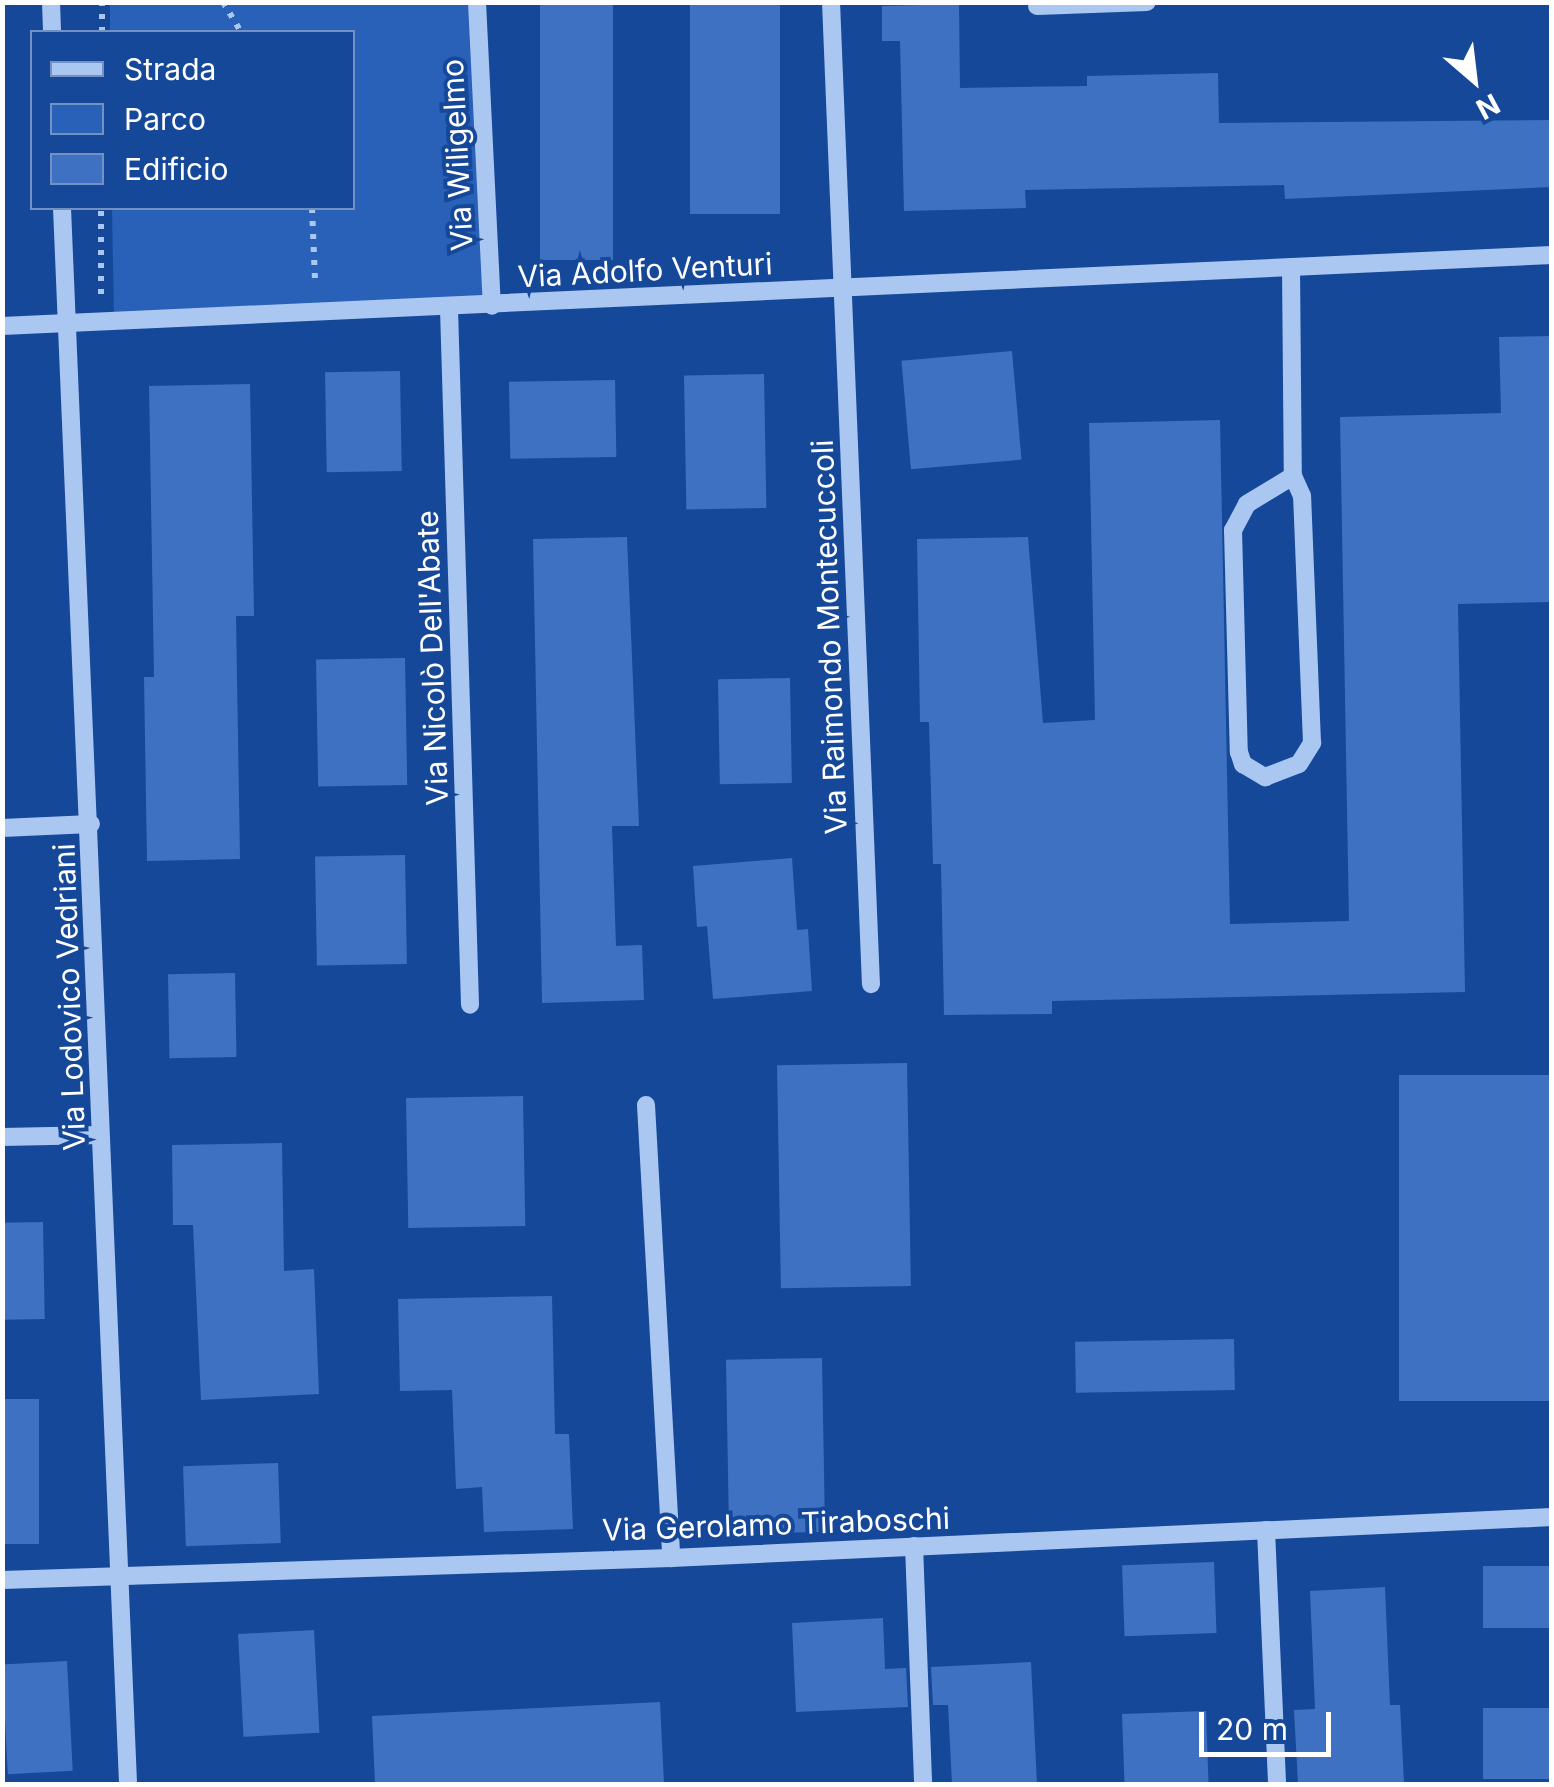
<!DOCTYPE html>
<meta charset="utf-8">
<style>
body{margin:0}
#map{position:relative;width:1554px;height:1787px;overflow:hidden;background:#16489a;font-family:Inter,sans-serif}
div>[style]{position:absolute}
.green>*{inset:0;background:#2961b8}
.building>*{inset:0;background:#3e71c1;transform-origin:0 0}
.path>*{height:6px;margin-top:-3px;transform-origin:0;background:repeating-linear-gradient(90deg,#aac7f2 0 5px,transparent 0 13px)}
.minor>*{height:18px;margin:-9px;padding:0 9px;transform-origin:9px;border-radius:9px;background:#aac7f2}
span{translate:-50% -50%;white-space:nowrap;text-align:center;line-height:1.15;-webkit-text-stroke:8px #16489a;paint-order:stroke}
.street-label{font-size:30px;color:#fff}
.frame{position:absolute;inset:0;border:5px solid #fff;pointer-events:none}
.legend{position:absolute;left:30px;top:30px;width:325px;height:180px;box-sizing:border-box;background:#16489a;border:2px solid #7391c2;margin:0;padding:12px 18px;list-style:none;font-size:30px;color:#fff}
.legend li{display:flex;align-items:center;gap:20px;height:50px}
.legend b{width:50px;border:2px solid #7391c2}
.north{position:absolute;left:1424px;top:30px;width:100px;height:100px;-webkit-text-stroke:8px #16489a;paint-order:stroke;rotate:152deg;font-size:28px;font-weight:700;line-height:40px;text-align:center;color:#fff}
.north::after{content:'';display:block;margin:auto;width:35px;height:45px;background:#fff;clip-path:polygon(50% 0,100% 100%,50% 72%,0 100%)}
.scale{position:absolute;left:1199px;top:1712px;width:132px;height:45px;box-sizing:border-box;border:5px solid #fff;border-top:0;padding-left:12px;font-size:30px;line-height:35px;white-space:nowrap;color:#fff;-webkit-text-stroke:8px #16489a;paint-order:stroke}
</style>
<div id="map">
<div class="green">
<div style="clip-path:polygon(110px 3px,477px 3px,490px 307px,114px 317px,112px 208px,352px 208px,352px 32px,110px 32px)"></div>
</div>
<div class="building">
<div style="left:540px;top:2px;width:73px;height:258px"></div>
<div style="left:690px;top:2px;width:90px;height:212px"></div>
<div style="clip-path:polygon(959px 4px,960px 88px,1087px 86px,1087px 76px,1218px 73px,1219px 123px,1552px 120px,1552px 187px,1285px 199px,1284px 185px,1025px 190px,1026px 208px,904px 211px,900px 41px,882px 41px,882px 6px)"></div>
<div style="clip-path:polygon(1552px 336px,1552px 602px,1458px 604px,1465px 992px,1052px 1001px,1052px 1014px,944px 1015px,941px 864px,933px 864px,929px 722px,920px 722px,917px 539px,1028px 537px,1043px 723px,1095px 720px,1089px 423px,1220px 420px,1230px 924px,1349px 921px,1340px 417px,1501px 413px,1499px 337px)"></div>
<div style="left:1012px;top:351px;width:109px;height:111px;rotate:85deg"></div>
<div style="left:400px;top:371px;width:100px;height:75px;rotate:89deg"></div>
<div style="left:764px;top:374px;width:134px;height:80px;rotate:89deg"></div>
<div style="left:615px;top:380px;width:77px;height:106px;rotate:89deg"></div>
<div style="clip-path:polygon(250px 384px,254px 616px,236px 616px,240px 859px,147px 861px,144px 677px,154px 677px,149px 386px)"></div>
<div style="clip-path:polygon(627px 537px,639px 826px,612px 826px,616px 946px,642px 945px,644px 1000px,542px 1003px,533px 539px)"></div>
<div style="left:405px;top:658px;width:127px;height:89px;rotate:89deg"></div>
<div style="left:790px;top:678px;width:105px;height:72px;rotate:89deg"></div>
<div style="left:405px;top:855px;width:109px;height:90px;rotate:89deg"></div>
<div style="clip-path:polygon(792px 858px,797px 930px,808px 929px,812px 991px,713px 999px,707px 926px,697px 927px,693px 866px)"></div>
<div style="left:235px;top:973px;width:84px;height:67px;rotate:89deg"></div>
<div style="left:907px;top:1063px;width:223px;height:130px;rotate:89deg"></div>
<div style="left:1552px;top:1075px;width:326px;height:153px;rotate:90deg"></div>
<div style="left:523px;top:1096px;width:130px;height:117px;rotate:89deg"></div>
<div style="clip-path:polygon(282px 1143px,284px 1271px,314px 1269px,319px 1394px,201px 1400px,193px 1225px,173px 1225px,172px 1145px)"></div>
<div style="left:43px;top:1222px;width:97px;height:41px;rotate:89deg"></div>
<div style="clip-path:polygon(552px 1296px,555px 1434px,569px 1434px,573px 1529px,484px 1532px,482px 1487px,456px 1489px,452px 1390px,400px 1391px,398px 1299px)"></div>
<div style="left:1234px;top:1339px;width:51px;height:159px;rotate:89deg"></div>
<div style="left:822px;top:1358px;width:174px;height:96px;rotate:89deg"></div>
<div style="left:2px;top:1399px;width:37px;height:145px"></div>
<div style="left:278px;top:1463px;width:80px;height:95px;rotate:88deg"></div>
<div style="left:1214px;top:1562px;width:71px;height:92px;rotate:88deg"></div>
<div style="left:1552px;top:1566px;width:62px;height:69px;rotate:90deg"></div>
<div style="clip-path:polygon(1385px 1587px,1390px 1705px,1400px 1705px,1404px 1782px,1298px 1784px,1294px 1710px,1315px 1709px,1310px 1591px)"></div>
<div style="clip-path:polygon(883px 1618px,885px 1669px,906px 1668px,908px 1707px,796px 1712px,792px 1623px)"></div>
<div style="left:314px;top:1630px;width:103px;height:76px;rotate:87deg"></div>
<div style="left:67px;top:1661px;width:110px;height:65px;rotate:87deg"></div>
<div style="clip-path:polygon(1031px 1662px,1037px 1784px,952px 1784px,948px 1705px,933px 1705px,931px 1667px)"></div>
<div style="clip-path:polygon(660px 1702px,664px 1784px,375px 1784px,372px 1716px)"></div>
<div style="left:1552px;top:1708px;width:71px;height:69px;rotate:90deg"></div>
<div style="left:1206px;top:1711px;width:73px;height:84px;rotate:88deg"></div>
</div>
<div class="path">
<div style="left:223px;top:2px;width:35px;rotate:59deg"></div>
<div style="left:102px;top:32px;width:30px;rotate:-90deg"></div>
<div style="left:312px;top:208px;width:73px;rotate:87.6deg"></div>
<div style="left:101px;top:294px;width:86px;rotate:-90deg"></div>
</div>
<div class="minor">
<div style="left:51px;top:2px;width:30px;rotate:88deg"></div>
<div style="left:477px;top:2px;width:304px;rotate:87.2deg"></div>
<div style="left:831px;top:2px;width:983px;rotate:87.67deg"></div>
<div style="left:1037px;top:6px;width:110px;rotate:-2.1deg"></div>
<div style="left:62px;top:208px;width:1577px;rotate:87.6deg"></div>
<div style="left:1291px;top:267px;width:209px;rotate:89.5deg"></div>
<div style="left:1293px;top:476px;width:54px;rotate:148.7deg"></div>
<div style="left:1247px;top:504px;width:30px;rotate:118deg"></div>
<div style="left:1233px;top:530px;width:222px;rotate:88.5deg"></div>
<div style="left:1239px;top:752px;width:13px;rotate:72deg"></div>
<div style="left:1243px;top:764px;width:26px;rotate:31deg"></div>
<div style="left:1265px;top:777px;width:36px;rotate:-21deg"></div>
<div style="left:1299px;top:764px;width:25px;rotate:-58deg"></div>
<div style="left:1312px;top:743px;width:247px;rotate:-92.3deg"></div>
<div style="left:1302px;top:496px;width:22px;rotate:-114deg"></div>
<div style="left:449px;top:309px;width:696px;rotate:88.27deg"></div>
<div style="left:2px;top:326px;width:1552px;rotate:-2.62deg"></div>
<div style="left:2px;top:828px;width:89px;rotate:-2.6deg"></div>
<div style="left:646px;top:1105px;width:454px;rotate:86.8deg"></div>
<div style="left:2px;top:1137px;width:98px;rotate:-1.2deg"></div>
<div style="left:1266px;top:1530px;width:254px;rotate:87.5deg"></div>
<div style="left:914px;top:1546px;width:238px;rotate:87.8deg"></div>
<div style="left:2px;top:1580px;width:669px;rotate:-1.88deg"></div>
<div style="left:671px;top:1558px;width:882px;rotate:-2.66deg"></div>
</div>
<div class="street-label">
<span style="left:457px;top:155px;rotate:-93deg">Via Wiligelmo</span>
<span style="left:645px;top:270px;rotate:-3deg">Via Adolfo Venturi</span>
<span style="left:829px;top:637px;rotate:-92deg">Via Raimondo Montecuccoli</span>
<span style="left:432px;top:658px;rotate:-92deg">Via Nicolò Dell'Abate</span>
<span style="left:69px;top:997px;rotate:-92deg">Via Lodovico Vedriani</span>
<span style="left:776px;top:1524px;rotate:-2deg">Via Gerolamo Tiraboschi</span>
</div>
<div class="frame"></div>
<ul class="legend">
<li><b style="height:12px;background:#aac7f2"></b>Strada</li>
<li><b style="height:28px;background:#2961b8"></b>Parco</li>
<li><b style="height:28px;background:#3e71c1"></b>Edificio</li>
</ul>
<div class="north">N</div>
<div class="scale">20 m</div>
</div>
